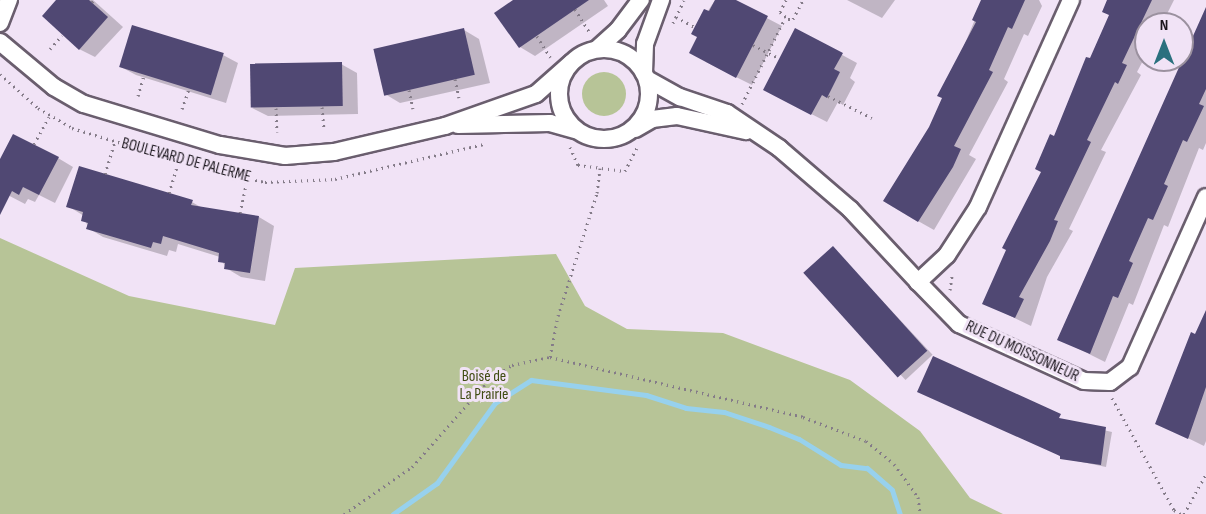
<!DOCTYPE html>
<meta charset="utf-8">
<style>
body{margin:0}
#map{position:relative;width:1206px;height:514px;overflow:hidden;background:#f1e3f6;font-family:"Sofia Sans Condensed",sans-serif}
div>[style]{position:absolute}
.green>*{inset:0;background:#b7c497}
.round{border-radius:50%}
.shadow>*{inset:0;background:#0003;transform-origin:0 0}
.stream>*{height:5px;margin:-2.5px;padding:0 2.5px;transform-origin:2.5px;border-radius:2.5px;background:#97d1ed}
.building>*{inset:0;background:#504873;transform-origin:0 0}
.path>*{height:3px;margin-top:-1.5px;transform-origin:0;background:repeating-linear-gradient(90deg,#847b88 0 1.5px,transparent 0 6px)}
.roads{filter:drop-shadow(2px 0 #6a5e6e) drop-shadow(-2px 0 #6a5e6e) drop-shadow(0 2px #6a5e6e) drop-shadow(0 -2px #6a5e6e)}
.minor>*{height:16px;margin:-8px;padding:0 8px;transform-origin:8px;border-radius:8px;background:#fff}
.minor>.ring{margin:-8px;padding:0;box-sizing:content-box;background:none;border:16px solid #fff;border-radius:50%}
span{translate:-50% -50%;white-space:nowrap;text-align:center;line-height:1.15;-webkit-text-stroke:6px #f1e3f6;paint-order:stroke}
.street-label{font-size:16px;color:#1b161d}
.park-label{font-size:16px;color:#404c13}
.north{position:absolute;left:1134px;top:12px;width:60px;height:60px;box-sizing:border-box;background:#f1e3f6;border:2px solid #9b919f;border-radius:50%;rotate:0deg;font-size:16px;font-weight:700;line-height:24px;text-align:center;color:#1b161d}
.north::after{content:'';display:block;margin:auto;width:21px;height:27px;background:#2a707e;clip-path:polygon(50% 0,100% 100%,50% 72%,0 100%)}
</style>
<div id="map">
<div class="green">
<div class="round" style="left:582px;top:72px;width:44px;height:44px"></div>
<div style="clip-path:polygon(0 238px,129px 296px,275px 325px,295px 268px,556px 254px,585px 306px,627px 329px,723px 333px,850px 380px,920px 431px,970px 498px,1003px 514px,0 514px)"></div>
</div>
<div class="shadow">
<div style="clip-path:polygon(58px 0,93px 0,123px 27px,95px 57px,79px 49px)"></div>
<div style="clip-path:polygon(516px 0,604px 0,608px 6px,535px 56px,520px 47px)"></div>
<div style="clip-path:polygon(715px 0,733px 0,782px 26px,752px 85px,706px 62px,699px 37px,693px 34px)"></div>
<div style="clip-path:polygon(847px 0,895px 0,882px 18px)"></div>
<div style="clip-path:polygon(983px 0,1039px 0,1042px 6px,1028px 36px,1024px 34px,1004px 79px,1008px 82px,969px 155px,976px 159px,934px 230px,918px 221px,930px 128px)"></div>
<div style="clip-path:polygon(1112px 0,1174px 0,1162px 24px,1146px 24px,1146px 55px,1137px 72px,1141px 75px,1101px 150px,1106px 152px,1069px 229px,1073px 231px,1047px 277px,1031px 326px,984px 303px,1111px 15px)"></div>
<div style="clip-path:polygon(1206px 10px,1206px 143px,1203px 150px,1199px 148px,1168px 227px,1164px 225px,1133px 305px,1129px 303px,1105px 362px,1059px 339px)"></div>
<div style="clip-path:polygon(464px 30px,479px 39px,490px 83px,400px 103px,385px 94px)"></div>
<div style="clip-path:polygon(796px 30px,857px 63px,850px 78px,855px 82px,843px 105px,838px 102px,827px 122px,780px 98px)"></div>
<div style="clip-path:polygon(223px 55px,238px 63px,226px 103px,136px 75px,121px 67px)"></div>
<div style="clip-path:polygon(341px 64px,357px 73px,358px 114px,268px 116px,252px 108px)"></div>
<div style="clip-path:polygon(58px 158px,73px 167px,55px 203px,39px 195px,35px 202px,28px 199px,25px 204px,0 191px,0 162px)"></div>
<div style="clip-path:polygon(192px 202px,204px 209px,259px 217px,274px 226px,265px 281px,241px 277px,226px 268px,220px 257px,178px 244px,176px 252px,169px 250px,167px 256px,103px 237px,88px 228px,84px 216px,68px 206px)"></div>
<div style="left:833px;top:248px;width:146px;height:37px;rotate:47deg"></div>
<div style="clip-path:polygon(1206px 313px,1206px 441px,1204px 446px,1157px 423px)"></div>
<div style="clip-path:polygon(934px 358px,1065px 421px,1112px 432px,1106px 467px,1062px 458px)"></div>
</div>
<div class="stream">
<div style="left:393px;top:514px;width:54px;rotate:-35.2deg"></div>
<div style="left:437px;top:483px;width:99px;rotate:-54.1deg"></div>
<div style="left:495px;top:403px;width:43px;rotate:-32.6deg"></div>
<div style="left:531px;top:380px;width:116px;rotate:7.4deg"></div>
<div style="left:646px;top:395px;width:42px;rotate:18deg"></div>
<div style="left:686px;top:408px;width:38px;rotate:6deg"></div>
<div style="left:724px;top:412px;width:47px;rotate:18.4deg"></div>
<div style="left:769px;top:427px;width:32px;rotate:22deg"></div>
<div style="left:799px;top:439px;width:49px;rotate:31.8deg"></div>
<div style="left:841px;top:465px;width:26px;rotate:7deg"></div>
<div style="left:867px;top:468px;width:33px;rotate:41deg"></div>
<div style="left:892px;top:490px;width:25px;rotate:72deg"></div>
</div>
<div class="building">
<div style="clip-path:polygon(56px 0,89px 0,108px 17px,79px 50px,42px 16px)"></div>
<div style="clip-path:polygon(513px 0,589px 0,519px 48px,494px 13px)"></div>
<div style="clip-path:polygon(715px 0,736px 0,768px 16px,736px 78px,689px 53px,697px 37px,691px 34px,704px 9px,709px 11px)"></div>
<div style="clip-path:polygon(981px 0,1025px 0,1012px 29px,1008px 27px,989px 70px,993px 72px,954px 146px,961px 149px,953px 167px,918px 222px,883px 201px,929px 127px,942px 98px,937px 96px,976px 22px,972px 20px)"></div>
<div style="clip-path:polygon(1107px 0,1152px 0,1122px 63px,1127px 65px,1118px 84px,1115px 82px,1087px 140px,1091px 142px,1054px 220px,1058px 221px,1050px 241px,1019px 297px,1024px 299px,1015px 318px,982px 304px,1006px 250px,1002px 248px,1041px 172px,1035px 169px,1050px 134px,1054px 136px,1086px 57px,1090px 58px,1109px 15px,1102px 12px)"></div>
<div style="clip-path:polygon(1206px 7px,1206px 89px,1199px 104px,1204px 106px,1187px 142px,1183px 140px,1164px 184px,1168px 186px,1153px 220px,1148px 218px,1129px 261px,1133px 263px,1118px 298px,1113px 296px,1090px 354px,1057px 340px)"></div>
<div style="left:132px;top:25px;width:96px;height:44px;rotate:17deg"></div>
<div style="left:464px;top:28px;width:48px;height:93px;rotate:77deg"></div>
<div style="clip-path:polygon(795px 28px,843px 53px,834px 69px,840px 72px,827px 98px,822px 95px,811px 115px,763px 90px)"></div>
<div style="left:342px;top:62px;width:44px;height:92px;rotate:89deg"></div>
<div style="clip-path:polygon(13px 134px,59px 157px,39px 195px,23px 187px,19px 195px,12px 191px,0 215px,0 159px)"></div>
<div style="clip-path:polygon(79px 166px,193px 200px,191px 205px,259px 216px,250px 273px,224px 269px,225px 263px,218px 262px,219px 253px,163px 236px,161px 244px,153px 242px,151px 248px,86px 229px,88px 223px,81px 221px,83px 212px,66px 207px)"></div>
<div style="left:833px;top:246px;width:141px;height:40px;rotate:48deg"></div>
<div style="clip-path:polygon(1206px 310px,1206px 387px,1188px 439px,1155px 424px,1191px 332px,1195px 334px)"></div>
<div style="clip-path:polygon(933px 356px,1061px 414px,1059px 418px,1106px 427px,1101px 465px,1060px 459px,1060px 456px,917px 392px)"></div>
</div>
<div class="path">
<div style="left:786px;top:0;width:13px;rotate:117deg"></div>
<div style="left:780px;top:12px;width:11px;rotate:41deg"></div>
<div style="left:788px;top:19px;width:5px"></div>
<div style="left:793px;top:19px;width:21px;rotate:-62deg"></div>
<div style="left:92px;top:2px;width:3px;rotate:-45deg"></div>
<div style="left:575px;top:9px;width:28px;rotate:58deg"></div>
<div style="left:676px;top:17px;width:21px;rotate:28deg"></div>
<div style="left:673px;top:23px;width:25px;rotate:-64deg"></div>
<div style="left:537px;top:36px;width:25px;rotate:58deg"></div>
<div style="left:753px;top:45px;width:29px;rotate:27deg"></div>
<div style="left:50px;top:49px;width:18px;rotate:-49deg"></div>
<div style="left:0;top:74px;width:51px;rotate:41.8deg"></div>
<div style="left:38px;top:108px;width:39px;rotate:30deg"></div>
<div style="left:72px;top:128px;width:155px;rotate:16.9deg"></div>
<div style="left:220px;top:173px;width:46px;rotate:11.3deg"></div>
<div style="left:265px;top:182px;width:70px;rotate:-2.5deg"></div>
<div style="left:335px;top:179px;width:153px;rotate:-13.2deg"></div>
<div style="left:455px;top:79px;width:19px;rotate:78deg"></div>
<div style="left:409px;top:90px;width:19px;rotate:78deg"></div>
<div style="left:138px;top:96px;width:22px;rotate:-74deg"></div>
<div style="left:828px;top:96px;width:49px;rotate:26.6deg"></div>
<div style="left:742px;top:104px;width:96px;rotate:-63.4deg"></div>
<div style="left:322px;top:107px;width:23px;rotate:85deg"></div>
<div style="left:276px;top:108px;width:24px;rotate:88deg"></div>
<div style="left:182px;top:109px;width:21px;rotate:-71deg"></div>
<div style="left:34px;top:144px;width:31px;rotate:-61deg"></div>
<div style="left:570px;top:147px;width:20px;rotate:66deg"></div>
<div style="left:578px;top:165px;width:47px;rotate:7.3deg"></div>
<div style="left:625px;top:171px;width:27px;rotate:-63deg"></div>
<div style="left:105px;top:174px;width:34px;rotate:-73deg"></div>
<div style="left:169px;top:193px;width:34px;rotate:-73deg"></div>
<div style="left:240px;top:213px;width:35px;rotate:-78deg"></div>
<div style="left:950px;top:290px;width:14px;rotate:-82deg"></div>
<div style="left:550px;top:357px;width:42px;rotate:-79deg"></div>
<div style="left:558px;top:316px;width:129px;rotate:-72.4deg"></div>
<div style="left:597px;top:193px;width:25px;rotate:-83deg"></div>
<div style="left:1112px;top:398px;width:128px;rotate:61deg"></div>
<div style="left:1174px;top:510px;width:8px;rotate:30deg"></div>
<div style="left:344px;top:514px;width:83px;rotate:-34.7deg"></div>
<div style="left:412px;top:467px;width:116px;rotate:-48.5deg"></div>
<div style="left:489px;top:380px;width:27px;rotate:-33deg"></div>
<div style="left:512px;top:365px;width:39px;rotate:-12deg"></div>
<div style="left:550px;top:357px;width:260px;rotate:13.3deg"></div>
<div style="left:803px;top:417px;width:67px;rotate:20.9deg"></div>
<div style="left:866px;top:441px;width:36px;rotate:39deg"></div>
<div style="left:894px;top:464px;width:41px;rotate:54deg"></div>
<div style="left:918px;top:497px;width:17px;rotate:83deg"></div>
<div style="left:1184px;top:514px;width:46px;rotate:-61.2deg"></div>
</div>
<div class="roads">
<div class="minor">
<div style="left:1071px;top:0;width:227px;rotate:114.2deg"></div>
<div style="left:978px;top:207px;width:57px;rotate:122.9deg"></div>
<div style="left:947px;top:255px;width:40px;rotate:137deg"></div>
<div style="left:918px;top:282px;width:59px;rotate:45.7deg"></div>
<div style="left:959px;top:324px;width:137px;rotate:24.5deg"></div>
<div style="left:1084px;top:381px;width:26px;rotate:2deg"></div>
<div style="left:1110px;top:382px;width:25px;rotate:-37deg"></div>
<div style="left:1130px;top:367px;width:186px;rotate:-65.9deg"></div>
<div style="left:0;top:23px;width:25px;rotate:-69deg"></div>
<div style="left:0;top:42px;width:70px;rotate:39.8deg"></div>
<div style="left:54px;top:87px;width:34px;rotate:30deg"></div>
<div style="left:84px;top:104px;width:142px;rotate:16.8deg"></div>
<div style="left:220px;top:145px;width:66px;rotate:9.6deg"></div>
<div style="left:285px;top:156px;width:49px;rotate:-4.7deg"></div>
<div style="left:334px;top:152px;width:114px;rotate:-13.2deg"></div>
<div style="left:445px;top:126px;width:96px;rotate:-19.4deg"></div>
<div style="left:536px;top:94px;width:48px;rotate:-41.6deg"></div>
<div class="ring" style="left:559px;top:49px;width:74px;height:74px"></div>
<div style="left:597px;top:49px;width:28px;rotate:-42deg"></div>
<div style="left:618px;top:30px;width:38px;rotate:-53deg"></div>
<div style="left:644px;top:73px;width:29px;rotate:-88deg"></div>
<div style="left:645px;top:44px;width:47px;rotate:-70deg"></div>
<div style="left:647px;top:79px;width:38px;rotate:29deg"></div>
<div style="left:680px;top:97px;width:50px;rotate:18.8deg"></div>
<div style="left:727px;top:113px;width:63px;rotate:33.9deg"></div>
<div style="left:779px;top:148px;width:94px;rotate:40.7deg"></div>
<div style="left:850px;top:209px;width:100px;rotate:47deg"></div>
<div style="left:458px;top:125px;width:92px;rotate:-1.2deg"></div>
<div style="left:550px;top:123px;width:26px;rotate:16deg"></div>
<div style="left:635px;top:129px;width:20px;rotate:-30deg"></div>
<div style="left:652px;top:119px;width:25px;rotate:-7deg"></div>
<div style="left:677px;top:116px;width:71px;rotate:12.3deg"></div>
</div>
</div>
<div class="street-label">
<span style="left:186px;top:161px;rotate:15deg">BOULEVARD DE PALERME</span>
<span style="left:1022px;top:352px;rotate:25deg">RUE DU MOISSONNEUR</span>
</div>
<div class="park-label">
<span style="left:484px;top:386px">Boisé de<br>La Prairie</span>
</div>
<div class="north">N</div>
</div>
